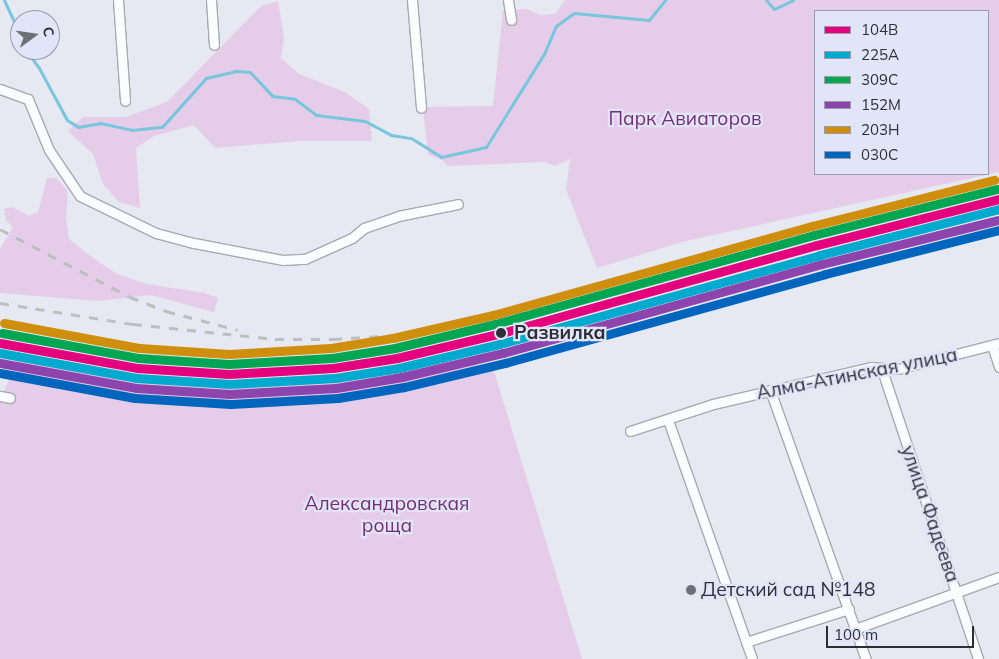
<!DOCTYPE html>
<meta charset="utf-8">
<style>
body{margin:0}
#map{position:relative;width:999px;height:659px;overflow:hidden;background:#e6e8f2;font-family:Mulish,sans-serif}
div>[style]{position:absolute}
.green>*{inset:0;background:#e5cde9}
.stream>*{height:3px;margin:-1.5px;padding:0 1.5px;transform-origin:1.5px;border-radius:1.5px;background:#77c6de}
.roads{filter:drop-shadow(1px 0 #a7a9b0) drop-shadow(-1px 0 #a7a9b0) drop-shadow(0 1px #a7a9b0) drop-shadow(0 -1px #a7a9b0)}
.street>*{height:9px;margin:-4.5px;padding:0 4.5px;transform-origin:4.5px;border-radius:4.5px;background:#fbfcfd}
.rail>*{height:3px;margin-top:-1.5px;transform-origin:0;background:repeating-linear-gradient(90deg,#bcbec0 0 9px,transparent 0 18px)}
.rail-1>*{height:9px;margin:-4.5px;padding:0 4.5px;transform-origin:4.5px;border-radius:4.5px;background:#e5007d}
.rail-2>*{height:9px;margin:-4.5px;padding:0 4.5px;transform-origin:4.5px;border-radius:4.5px;background:#00a9ce}
.rail-3>*{height:9px;margin:-4.5px;padding:0 4.5px;transform-origin:4.5px;border-radius:4.5px;background:#00a651}
.rail-4>*{height:9px;margin:-4.5px;padding:0 4.5px;transform-origin:4.5px;border-radius:4.5px;background:#8e44ad}
.rail-5>*{height:9px;margin:-4.5px;padding:0 4.5px;transform-origin:4.5px;border-radius:4.5px;background:#cf8e0b}
.rail-6>*{height:9px;margin:-4.5px;padding:0 4.5px;transform-origin:4.5px;border-radius:4.5px;background:#0065bd}
.dots>*{width:14px;height:14px;translate:-50% -50%;box-sizing:border-box;border:2px solid #e1e5f7;border-radius:50%}
span{translate:-50% -50%;white-space:nowrap;text-align:center;line-height:1.15;-webkit-text-stroke:4.5px #e1e5f7;paint-order:stroke}
.park-label{font-size:19px;color:#762c73}
.stop-label{font-size:19px;color:#2e2f36;font-weight:700}
.left{translate:0 -50%;text-align:left}
.street-label{font-size:19px;color:#2e2f36}
.poi-label{font-size:19px;color:#2e2f36}
.legend{position:absolute;left:814px;top:10px;width:175px;height:165px;box-sizing:border-box;background:#e1e5f7;border:1px solid #999caa;margin:0;padding:6px 9px;list-style:none;font-size:15px;color:#2e2f36}
.legend li{display:flex;align-items:center;gap:10px;height:25px}
.legend b{width:25px;border:1px solid #999caa}
.north{position:absolute;left:10px;top:10px;width:50px;height:50px;box-sizing:border-box;background:#e1e5f7;border:1px solid #999caa;border-radius:50%;rotate:76deg;font-size:14px;font-weight:700;line-height:20px;text-align:center;color:#2e2f36}
.north::after{content:'';display:block;margin:auto;width:18px;height:22px;background:#6e7078;clip-path:polygon(50% 0,100% 100%,50% 72%,0 100%)}
.scale{position:absolute;left:826px;top:626px;width:148px;height:22px;box-sizing:border-box;border:2px solid #2e2f36;border-top:0;padding-left:6px;font-size:15px;line-height:18px;white-space:nowrap;color:#2e2f36;-webkit-text-stroke:4px #e1e5f7;paint-order:stroke}
</style>
<div id="map">
<div class="green">
<div style="clip-path:polygon(evenodd,565px 0,999px 0,999px 172px,682px 242px,597px 268px,566px 190px,570px 159px,555px 166px,544px 162px,448px 166px,442px 160px,428px 155px,423px 107px,493px 106px,503px 10px,527px 9px,540px 15px,555px 14px,565px 0,815px 11px,988px 11px,988px 174px,815px 174px,815px 11px)"></div>
<div style="clip-path:polygon(278px 1px,284px 37px,281px 58px,299px 74px,345px 92px,369px 109px,372px 141px,299px 141px,215px 148px,194px 125px,154px 136px,136px 148px,140px 208px,119px 202px,103px 184px,93px 154px,68px 131px,83px 117px,126px 117px,167px 102px,261px 6px)"></div>
<div style="clip-path:polygon(47px 178px,56px 178px,68px 191px,66px 218px,69px 239px,93px 258px,117px 274px,147px 284px,205px 293px,218px 298px,214px 312px,151px 295px,98px 301px,0 293px,0 249px,13px 227px,6px 221px,4px 209px,12px 207px,29px 216px,38px 212px)"></div>
<div style="clip-path:polygon(19px 355px,151px 375px,292px 384px,445px 359px,493px 368px,582px 659px,0 659px,0 401px)"></div>
</div>
<div class="stream">
<div style="left:4px;top:0;width:38px;rotate:65deg"></div>
<div style="left:766px;top:0;width:12px;rotate:48deg"></div>
<div style="left:774px;top:9px;width:21px;rotate:-25deg"></div>
<div style="left:26px;top:50px;width:22px;rotate:54deg"></div>
<div style="left:39px;top:68px;width:59px;rotate:61.7deg"></div>
<div style="left:67px;top:120px;width:13px;rotate:32deg"></div>
<div style="left:78px;top:127px;width:22px;rotate:-10deg"></div>
<div style="left:100px;top:123px;width:33px;rotate:12deg"></div>
<div style="left:132px;top:130px;width:30px;rotate:-6deg"></div>
<div style="left:162px;top:127px;width:66px;rotate:-48.1deg"></div>
<div style="left:206px;top:78px;width:32px;rotate:-13deg"></div>
<div style="left:237px;top:71px;width:13px;rotate:4deg"></div>
<div style="left:250px;top:72px;width:33px;rotate:47deg"></div>
<div style="left:272px;top:96px;width:23px;rotate:7deg"></div>
<div style="left:295px;top:99px;width:26px;rotate:37deg"></div>
<div style="left:316px;top:115px;width:49px;rotate:7deg"></div>
<div style="left:365px;top:121px;width:30px;rotate:28deg"></div>
<div style="left:391px;top:135px;width:20px;rotate:9deg"></div>
<div style="left:411px;top:138px;width:36px;rotate:32deg"></div>
<div style="left:441px;top:157px;width:46px;rotate:-12.5deg"></div>
<div style="left:486px;top:147px;width:110px;rotate:-58.1deg"></div>
<div style="left:544px;top:54px;width:30px;rotate:-67deg"></div>
<div style="left:556px;top:26px;width:22px;rotate:-36deg"></div>
<div style="left:574px;top:13px;width:75px;rotate:5.3deg"></div>
<div style="left:649px;top:20px;width:26px;rotate:-51deg"></div>
</div>
<div class="roads">
<div class="street">
<div style="left:118px;top:0;width:101px;rotate:86deg"></div>
<div style="left:211px;top:0;width:45px;rotate:86.2deg"></div>
<div style="left:412px;top:0;width:108px;rotate:85.2deg"></div>
<div style="left:508px;top:0;width:20px;rotate:81deg"></div>
<div style="left:0;top:89px;width:30px;rotate:20deg"></div>
<div style="left:28px;top:99px;width:55px;rotate:67.6deg"></div>
<div style="left:49px;top:150px;width:55px;rotate:56deg"></div>
<div style="left:80px;top:196px;width:85px;rotate:26deg"></div>
<div style="left:156px;top:233px;width:39px;rotate:15deg"></div>
<div style="left:194px;top:243px;width:91px;rotate:10.8deg"></div>
<div style="left:283px;top:260px;width:22px;rotate:-3deg"></div>
<div style="left:305px;top:259px;width:51px;rotate:-24.1deg"></div>
<div style="left:352px;top:238px;width:16px;rotate:-40deg"></div>
<div style="left:364px;top:228px;width:36px;rotate:-19deg"></div>
<div style="left:398px;top:216px;width:61px;rotate:-11.3deg"></div>
<div style="left:992px;top:345px;width:23px;rotate:72deg"></div>
<div style="left:882px;top:370px;width:305px;rotate:71.6deg"></div>
<div style="left:770px;top:390px;width:286px;rotate:70.4deg"></div>
<div style="left:0;top:396px;width:10px;rotate:11deg"></div>
<div style="left:668px;top:420px;width:253px;rotate:70.6deg"></div>
<div style="left:630px;top:431px;width:87px;rotate:-18deg"></div>
<div style="left:713px;top:404px;width:162px;rotate:-13.2deg"></div>
<div style="left:871px;top:367px;width:27px;rotate:4deg"></div>
<div style="left:898px;top:369px;width:104px;rotate:-14.4deg"></div>
<div style="left:855px;top:629px;width:153px;rotate:-19.9deg"></div>
<div style="left:746px;top:642px;width:108px;rotate:-17.8deg"></div>
</div>
</div>
<div class="rail">
<div style="left:0;top:229px;width:147px;rotate:27.6deg"></div>
<div style="left:130px;top:297px;width:39px;rotate:21deg"></div>
<div style="left:166px;top:311px;width:74px;rotate:14.8deg"></div>
<div style="left:0;top:303px;width:135px;rotate:9deg"></div>
<div style="left:133px;top:324px;width:143px;rotate:6deg"></div>
<div style="left:275px;top:339px;width:58px"></div>
<div style="left:333px;top:339px;width:66px;rotate:-3.5deg"></div>
<div style="left:399px;top:335px;width:64px;rotate:-9deg"></div>
<div style="left:462px;top:325px;width:209px;rotate:-12.4deg"></div>
</div>
<div class="rail-1">
<div style="left:0;top:343px;width:139px;rotate:10.3deg"></div>
<div style="left:137px;top:368px;width:92px;rotate:3.7deg"></div>
<div style="left:229px;top:374px;width:104px;rotate:-3.3deg"></div>
<div style="left:333px;top:368px;width:65px;rotate:-8.9deg"></div>
<div style="left:397px;top:358px;width:104px;rotate:-13.4deg"></div>
<div style="left:498px;top:334px;width:331px;rotate:-15.6deg"></div>
<div style="left:817px;top:245px;width:188px;rotate:-14.2deg"></div>
</div>
<div class="rail-2">
<div style="left:0;top:353px;width:138px;rotate:10.4deg"></div>
<div style="left:136px;top:378px;width:94px;rotate:3.7deg"></div>
<div style="left:230px;top:384px;width:105px;rotate:-3.3deg"></div>
<div style="left:335px;top:378px;width:65px;rotate:-8.9deg"></div>
<div style="left:399px;top:368px;width:104px;rotate:-13.4deg"></div>
<div style="left:500px;top:344px;width:332px;rotate:-15.5deg"></div>
<div style="left:820px;top:255px;width:185px;rotate:-14.4deg"></div>
</div>
<div class="rail-3">
<div style="left:2px;top:333px;width:138px;rotate:10.4deg"></div>
<div style="left:138px;top:358px;width:91px;rotate:3.8deg"></div>
<div style="left:229px;top:364px;width:103px;rotate:-3.3deg"></div>
<div style="left:332px;top:358px;width:64px;rotate:-9deg"></div>
<div style="left:395px;top:348px;width:103px;rotate:-13.5deg"></div>
<div style="left:495px;top:324px;width:331px;rotate:-15.6deg"></div>
<div style="left:814px;top:235px;width:189px;rotate:-14.1deg"></div>
</div>
<div class="rail-4">
<div style="left:0;top:363px;width:138px;rotate:10.4deg"></div>
<div style="left:136px;top:388px;width:94px;rotate:3.7deg"></div>
<div style="left:230px;top:394px;width:106px;rotate:-3.2deg"></div>
<div style="left:336px;top:388px;width:67px;rotate:-9.5deg"></div>
<div style="left:402px;top:377px;width:104px;rotate:-13.4deg"></div>
<div style="left:503px;top:353px;width:331px;rotate:-15.6deg"></div>
<div style="left:822px;top:264px;width:182px;rotate:-14deg"></div>
</div>
<div class="rail-5">
<div style="left:4px;top:323px;width:137px;rotate:10.5deg"></div>
<div style="left:139px;top:348px;width:90px;rotate:3.8deg"></div>
<div style="left:229px;top:354px;width:102px;rotate:-3.4deg"></div>
<div style="left:331px;top:348px;width:63px;rotate:-9.2deg"></div>
<div style="left:393px;top:338px;width:103px;rotate:-13deg"></div>
<div style="left:493px;top:315px;width:331px;rotate:-15.6deg"></div>
<div style="left:812px;top:226px;width:188px;rotate:-14.2deg"></div>
</div>
<div class="rail-6">
<div style="left:0;top:373px;width:137px;rotate:10.5deg"></div>
<div style="left:135px;top:398px;width:96px;rotate:3.6deg"></div>
<div style="left:231px;top:404px;width:107px;rotate:-3.2deg"></div>
<div style="left:338px;top:398px;width:67px;rotate:-9.5deg"></div>
<div style="left:404px;top:387px;width:104px;rotate:-13.4deg"></div>
<div style="left:505px;top:363px;width:332px;rotate:-15.5deg"></div>
<div style="left:825px;top:274px;width:179px;rotate:-14.2deg"></div>
</div>
<div class="dots">
<div style="left:501px;top:333px;background:#2e2f36"></div>
<div style="left:691px;top:590px;background:#6e7078"></div>
</div>
<div class="park-label">
<span style="left:685px;top:119px">Парк Авиаторов</span>
<span style="left:387px;top:515px">Александровская<br>роща</span>
</div>
<div class="stop-label">
<span class="left" style="left:514px;top:333px">Развилка</span>
</div>
<div class="street-label">
<span style="left:857px;top:374px;rotate:-11deg">Алма-Атинская улица</span>
<span style="left:930px;top:514px;rotate:71deg">улица Фадеева</span>
</div>
<div class="poi-label">
<span class="left" style="left:701px;top:590px">Детский сад №148</span>
</div>
<ul class="legend">
<li><b style="height:6px;background:#e5007d"></b>104В</li>
<li><b style="height:6px;background:#00a9ce"></b>225А</li>
<li><b style="height:6px;background:#00a651"></b>309С</li>
<li><b style="height:6px;background:#8e44ad"></b>152М</li>
<li><b style="height:6px;background:#cf8e0b"></b>203Н</li>
<li><b style="height:6px;background:#0065bd"></b>030C</li>
</ul>
<div class="north">С</div>
<div class="scale">100 m</div>
</div>
